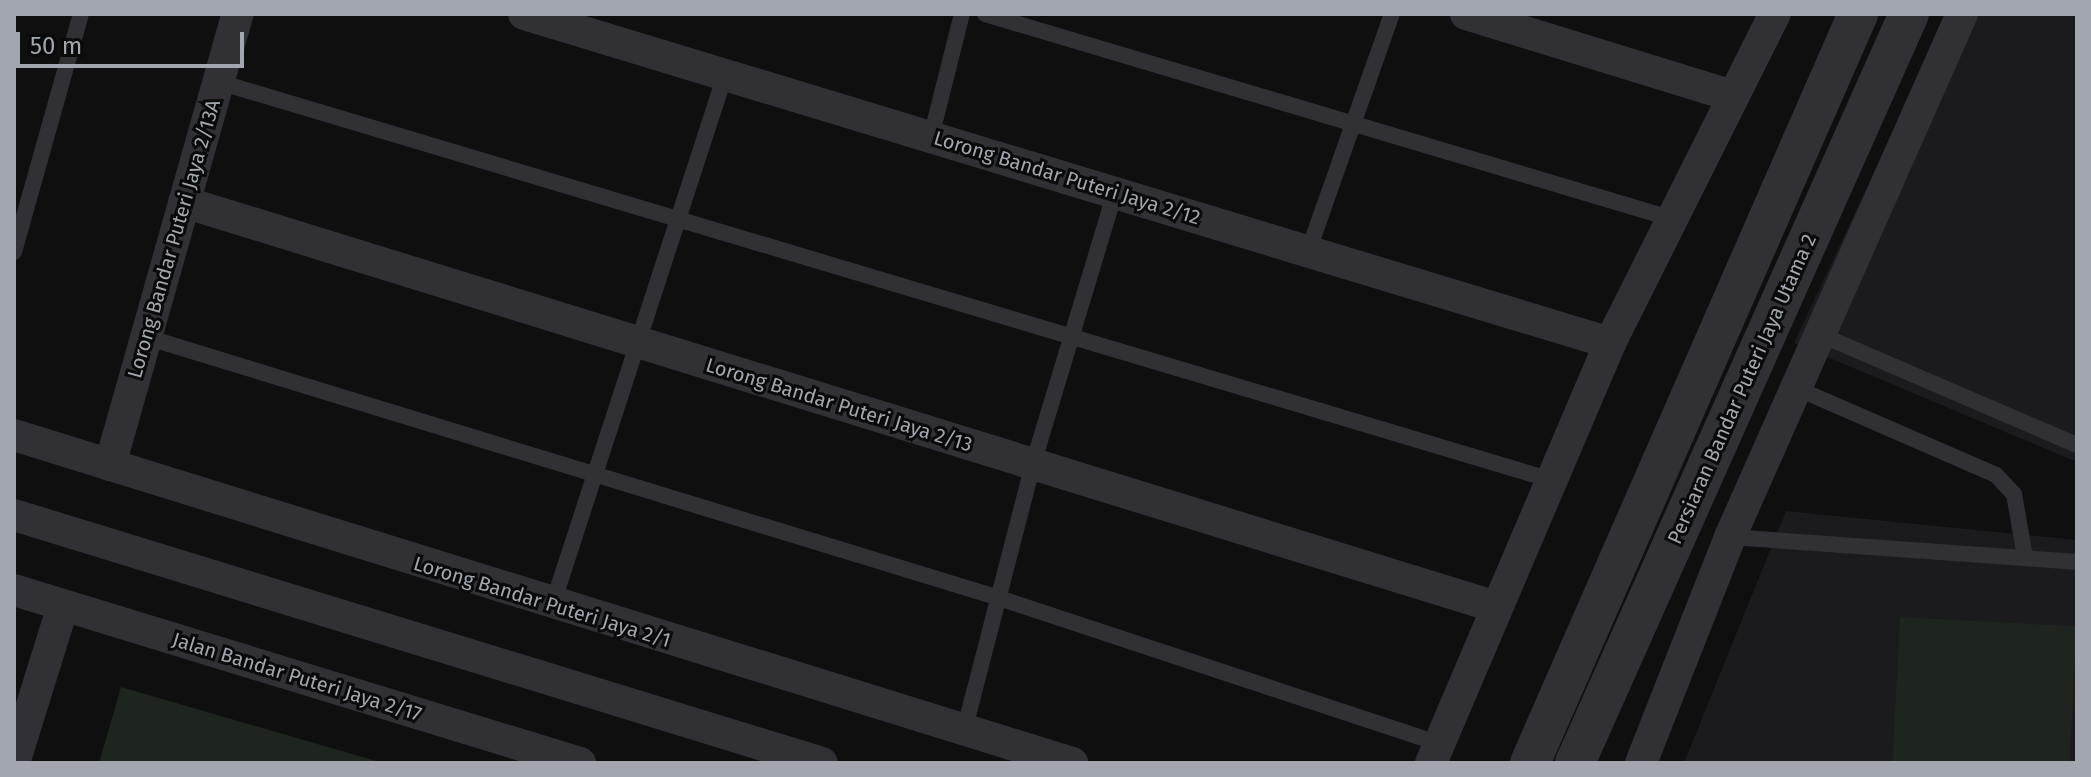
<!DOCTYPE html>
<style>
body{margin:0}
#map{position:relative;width:2091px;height:777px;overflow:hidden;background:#0f0f10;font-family:"Fira Sans",sans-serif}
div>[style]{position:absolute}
.built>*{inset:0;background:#1b1b1d}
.green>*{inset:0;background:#1e241e;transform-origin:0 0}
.service>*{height:16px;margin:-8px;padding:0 8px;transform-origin:8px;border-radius:8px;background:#313135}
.minor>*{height:32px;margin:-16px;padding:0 16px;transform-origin:16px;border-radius:16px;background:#313135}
.tertiary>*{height:40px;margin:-20px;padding:0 20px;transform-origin:20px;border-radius:20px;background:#313135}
span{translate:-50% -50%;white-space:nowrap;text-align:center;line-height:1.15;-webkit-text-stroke:6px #0a0a0b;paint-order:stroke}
.street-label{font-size:20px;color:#a2a7af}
.frame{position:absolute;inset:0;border:16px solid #a2a7af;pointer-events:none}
.scale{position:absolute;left:16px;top:32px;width:228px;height:36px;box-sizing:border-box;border:4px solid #a2a7af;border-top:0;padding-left:10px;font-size:24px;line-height:28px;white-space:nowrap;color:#a2a7af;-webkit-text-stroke:6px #0a0a0b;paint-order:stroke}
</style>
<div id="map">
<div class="built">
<div style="clip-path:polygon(1948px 14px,2077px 14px,2077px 462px,1794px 343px)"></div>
<div style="clip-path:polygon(1786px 511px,2077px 540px,2077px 763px,1684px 763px)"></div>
</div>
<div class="green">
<div style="left:1900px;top:617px;width:177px;height:146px;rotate:3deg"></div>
<div style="clip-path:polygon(121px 687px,383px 763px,99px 763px)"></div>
</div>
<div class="service">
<div style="left:985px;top:14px;width:718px;rotate:16.59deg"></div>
<div style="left:219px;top:82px;width:1387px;rotate:16.63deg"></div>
<div style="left:931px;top:137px;width:127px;rotate:-75.9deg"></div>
<div style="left:14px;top:252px;width:247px;rotate:-74.3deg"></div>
<div style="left:1308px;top:252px;width:252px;rotate:-70.6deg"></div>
<div style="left:1819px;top:334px;width:281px;rotate:23.3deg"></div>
<div style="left:146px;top:337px;width:892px;rotate:17.01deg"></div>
<div style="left:999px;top:598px;width:465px;rotate:18.3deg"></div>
<div style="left:1796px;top:388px;width:218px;rotate:23.5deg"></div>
<div style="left:1996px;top:475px;width:26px;rotate:47deg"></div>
<div style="left:2014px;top:494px;width:64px;rotate:80.1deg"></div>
<div style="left:1730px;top:537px;width:348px;rotate:4.1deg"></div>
<div style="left:552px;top:606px;width:558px;rotate:-71.95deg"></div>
<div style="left:964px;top:731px;width:276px;rotate:-75.5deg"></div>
<div style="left:1033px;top:464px;width:283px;rotate:-73.2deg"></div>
</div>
<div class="minor">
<div style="left:524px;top:14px;width:1135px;rotate:16.85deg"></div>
<div style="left:1466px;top:14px;width:279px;rotate:17.1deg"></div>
<div style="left:184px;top:202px;width:1370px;rotate:17.15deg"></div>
<div style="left:14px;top:435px;width:1108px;rotate:17.22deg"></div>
<div style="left:110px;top:465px;width:469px;rotate:-74.2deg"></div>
<div style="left:14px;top:515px;width:845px;rotate:17.06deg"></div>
<div style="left:14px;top:590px;width:592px;rotate:17deg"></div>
<div style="left:14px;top:763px;width:164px;rotate:-72.7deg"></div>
<div style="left:1431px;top:763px;width:457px;rotate:-66.9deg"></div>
<div style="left:1610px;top:343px;width:368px;rotate:-63.4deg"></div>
<div style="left:1641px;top:763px;width:243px;rotate:-68.5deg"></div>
<div style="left:1730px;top:537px;width:572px;rotate:-66.08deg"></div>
</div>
<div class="tertiary">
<div style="left:1530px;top:763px;width:818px;rotate:-66.35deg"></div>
<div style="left:1575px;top:763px;width:820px;rotate:-65.97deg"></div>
</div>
<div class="street-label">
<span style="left:1067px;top:178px;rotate:17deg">Lorong Bandar Puteri Jaya 2/12</span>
<span style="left:174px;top:239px;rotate:-74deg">Lorong Bandar Puteri Jaya 2/13A</span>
<span style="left:1742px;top:389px;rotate:-66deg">Persiaran Bandar Puteri Jaya Utama 2</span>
<span style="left:839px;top:405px;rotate:17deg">Lorong Bandar Puteri Jaya 2/13</span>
<span style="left:542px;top:602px;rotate:17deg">Lorong Bandar Puteri Jaya 2/1</span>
<span style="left:297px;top:677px;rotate:17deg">Jalan Bandar Puteri Jaya 2/17</span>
</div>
<div class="frame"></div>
<div class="scale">50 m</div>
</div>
